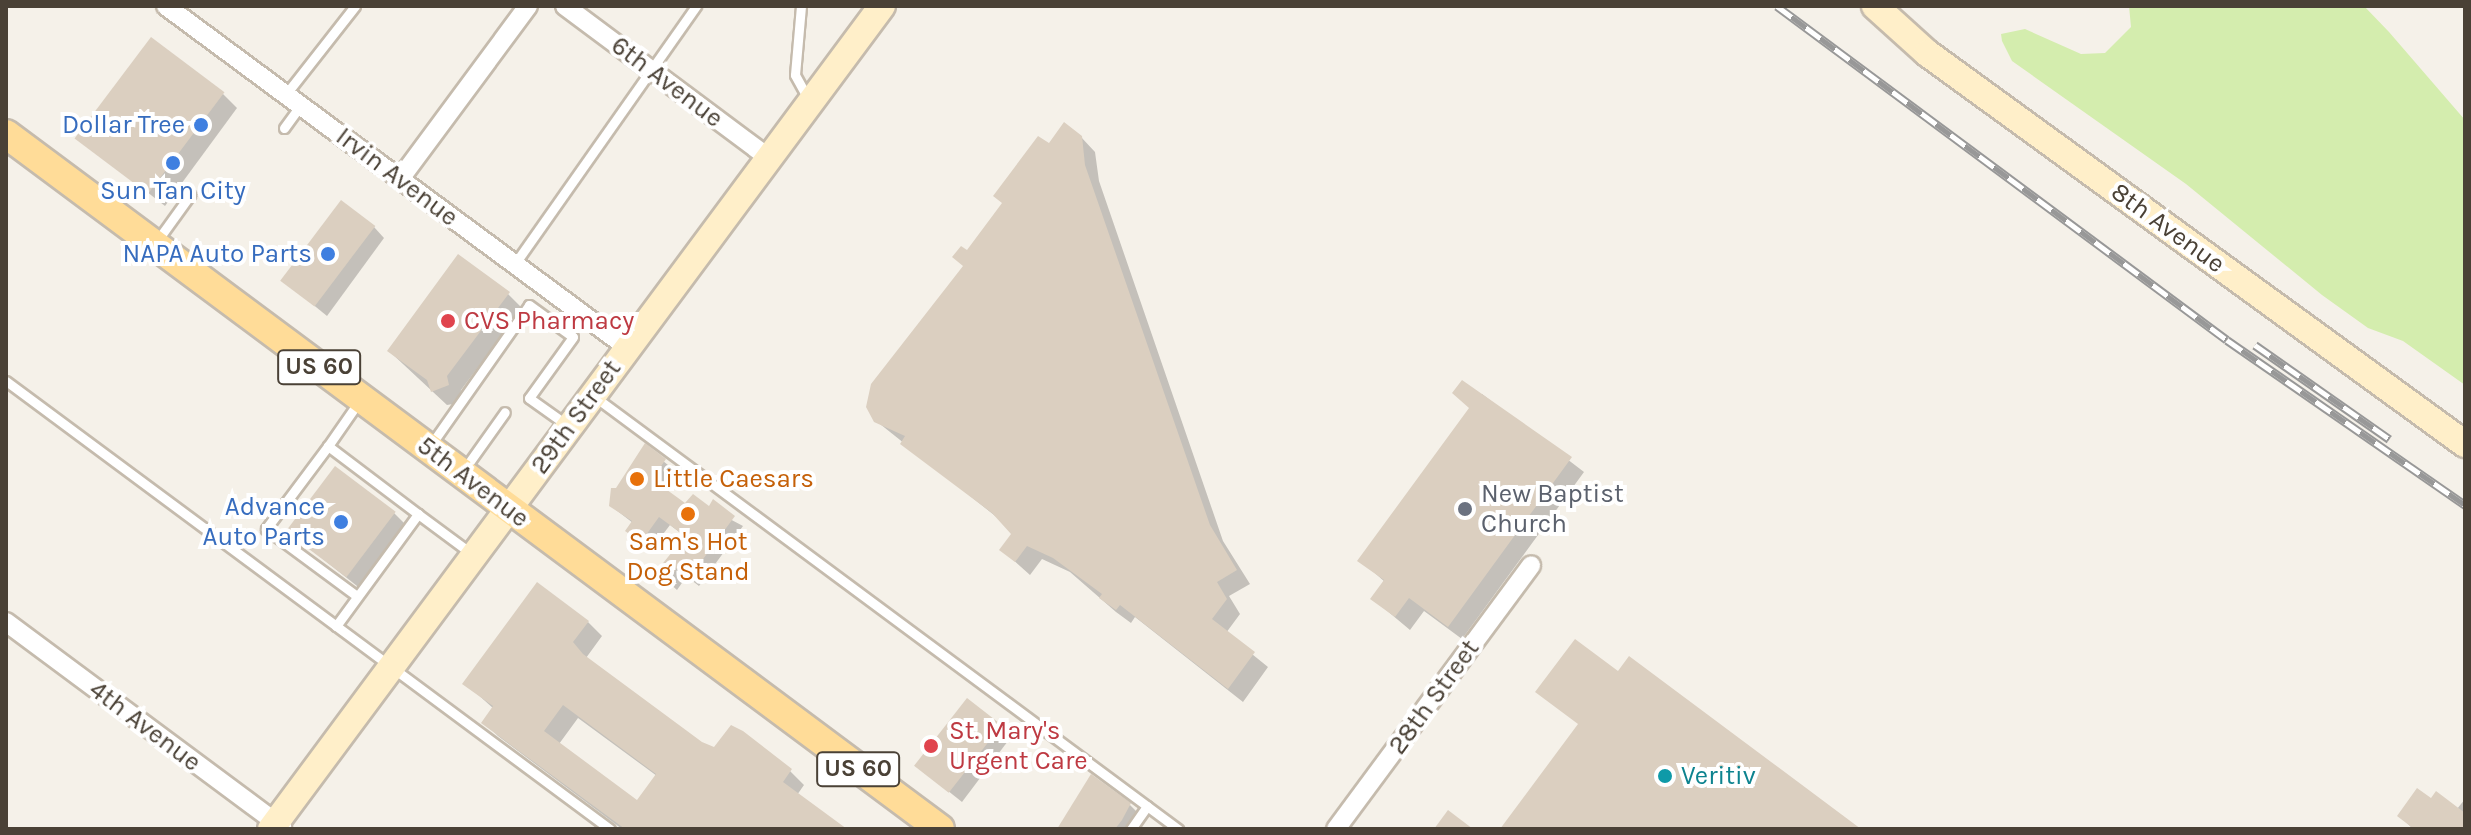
<!DOCTYPE html>
<style>
body{margin:0}
#map{position:relative;width:2471px;height:835px;overflow:hidden;background:#f5f1e9;font-family:Karla,sans-serif}
div>[style]{position:absolute}
.green>*{inset:0;background:#d4edae}
.shadow>*{inset:0;background:#0003}
.building>*{inset:0;background:#dbcfc0;transform-origin:0 0}
.roads{filter:drop-shadow(2px 0 #c5bbad) drop-shadow(-2px 0 #c5bbad) drop-shadow(0 2px #c5bbad) drop-shadow(0 -2px #c5bbad)}
.lane>*{height:9px;margin:-4.5px;padding:0 4.5px;transform-origin:4.5px;border-radius:4.5px;background:#fff}
.street>*{height:18px;margin:-9px;padding:0 9px;transform-origin:9px;border-radius:9px;background:#fff}
.secondary>*{height:26px;margin:-13px;padding:0 13px;transform-origin:13px;border-radius:13px;background:#ffefc9}
.primary>*{height:28px;margin:-14px;padding:0 14px;transform-origin:14px;border-radius:14px;background:#ffdc98}
.rail>*{height:9px;margin-top:-4.5px;transform-origin:0;background:repeating-linear-gradient(90deg,#fff 0 18px,#989898 0 36px);box-sizing:border-box;border-block:2px solid #989898}
.dots>*{width:22px;height:22px;translate:-50% -50%;box-sizing:border-box;border:4px solid #fff;border-radius:50%}
span{translate:-50% -50%;white-space:nowrap;text-align:center;line-height:1.15;-webkit-text-stroke:8px #fff;paint-order:stroke}
.shield-label span{padding:2px 6px;background:#fff;border:2px solid;border-radius:6px;-webkit-text-stroke-width:0}
.shield-label{font-size:24px;color:#4a4136;font-weight:700}
.street-label{font-size:26px;color:#4a4136}
.shop-label{font-size:26px;color:#366cbe}
.right{translate:-100% -50%;text-align:right}
.health-label{font-size:26px;color:#be3a42}
.left{translate:0 -50%;text-align:left}
.food-label{font-size:26px;color:#c56008}
.worship-label{font-size:26px;color:#5b616d}
.culture-label{font-size:26px;color:#0d838f}
.frame{position:absolute;inset:0;border:8px solid #4a4136;pointer-events:none}
</style>
<div id="map">
<div class="green">
<div style="clip-path:polygon(2129px 6px,2364px 6px,2389px 32px,2465px 120px,2465px 385px,2403px 341px,2368px 328px,2322px 295px,2186px 184px,2012px 61px,2002px 41px,2001px 34px,2025px 29px,2081px 54px,2105px 53px,2131px 27px)"></div>
</div>
<div class="shadow">
<div style="clip-path:polygon(223px 94px,237px 108px,165px 206px,78px 138px)"></div>
<div style="clip-path:polygon(1081px 137px,1095px 152px,1099px 181px,1223px 541px,1250px 584px,1229px 596px,1240px 614px,1226px 633px,1268px 667px,1243px 702px,1135px 617px,1131px 623px,1116px 612px,1070px 572px,1042px 559px,1030px 575px,1002px 550px,1014px 534px,1004px 523px,875px 420px,965px 267px,967px 252px,1049px 146px)"></div>
<div style="clip-path:polygon(374px 227px,384px 238px,327px 316px,284px 281px)"></div>
<div style="clip-path:polygon(508px 294px,522px 308px,461px 390px,459px 403px,447px 405px,389px 351px)"></div>
<div style="clip-path:polygon(1482px 394px,1584px 472px,1462px 639px,1424px 611px,1410px 630px,1373px 599px,1385px 582px,1360px 560px)"></div>
<div style="clip-path:polygon(645px 446px,674px 470px,661px 488px,686px 506px,709px 508px,743px 526px,699px 586px,677px 569px,684px 580px,677px 590px,658px 573px,687px 538px,670px 525px,651px 550px,628px 531px,633px 523px,611px 506px)"></div>
<div style="clip-path:polygon(394px 513px,408px 527px,362px 590px,289px 532px)"></div>
<div style="clip-path:polygon(evenodd,588px 622px,602px 636px,586px 658px,701px 744px,790px 771px,804px 785px,797px 795px,843px 829px,622px 829px,498px 736px,484px 722px,494px 709px,465px 683px,588px 622px,578px 718px,657px 776px,637px 802px,559px 744px,578px 718px)"></div>
<div style="clip-path:polygon(1001px 726px,1011px 737px,962px 802px,918px 767px)"></div>
<div style="clip-path:polygon(2465px 799px,2465px 829px,2413px 829px,2400px 816px,2431px 801px,2457px 809px)"></div>
<div style="clip-path:polygon(1130px 805px,1140px 815px,1131px 829px,1058px 829px)"></div>
</div>
<div class="building">
<div style="left:151px;top:37px;width:92px;height:127px;rotate:37deg"></div>
<div style="clip-path:polygon(1064px 122px,1082px 136px,1085px 165px,1210px 525px,1237px 570px,1217px 582px,1227px 599px,1212px 619px,1255px 652px,1228px 689px,1120px 605px,1116px 610px,1099px 598px,1102px 594px,1053px 558px,1027px 546px,1015px 562px,999px 550px,1011px 534px,992px 513px,900px 444px,905px 436px,874px 422px,866px 407px,871px 384px,963px 266px,952px 257px,961px 246px,967px 250px,1002px 203px,993px 196px,1038px 136px,1049px 143px)"></div>
<div style="left:341px;top:200px;width:43px;height:101px;rotate:37deg"></div>
<div style="clip-path:polygon(458px 254px,510px 292px,447px 376px,449px 385px,431px 392px,427px 380px,387px 351px)"></div>
<div style="clip-path:polygon(1462px 380px,1572px 457px,1448px 627px,1409px 598px,1395px 617px,1370px 599px,1384px 580px,1357px 561px,1469px 408px,1452px 393px)"></div>
<div style="clip-path:polygon(645px 443px,666px 459px,652px 479px,685px 503px,693px 494px,709px 506px,713px 499px,735px 516px,689px 578px,669px 563px,676px 569px,667px 582px,655px 573px,685px 536px,659px 517px,641px 542px,625px 531px,632px 521px,609px 506px,611px 488px,616px 488px)"></div>
<div style="left:335px;top:466px;width:76px;height:82px;rotate:37deg"></div>
<div style="clip-path:polygon(evenodd,537px 582px,589px 621px,573px 642px,583px 654px,702px 742px,714px 747px,731px 725px,743px 731px,792px 769px,783px 782px,847px 829px,625px 829px,481px 723px,493px 706px,462px 684px,537px 582px,563px 705px,656px 774px,637px 800px,544px 731px,563px 705px)"></div>
<div style="clip-path:polygon(1575px 639px,1618px 671px,1629px 656px,1861px 829px,1500px 829px,1578px 724px,1535px 692px)"></div>
<div style="left:967px;top:698px;width:44px;height:86px;rotate:38deg"></div>
<div style="clip-path:polygon(1091px 774px,1131px 803px,1122px 820px,1115px 829px,1057px 829px)"></div>
<div style="clip-path:polygon(2417px 788px,2431px 798px,2436px 791px,2465px 813px,2465px 829px,2414px 829px,2397px 816px)"></div>
<div style="clip-path:polygon(1448px 810px,1473px 829px,1434px 829px)"></div>
</div>
<div class="roads">
<div class="lane">
<div style="left:801px;top:6px;width:69px;rotate:95deg"></div>
<div style="left:795px;top:75px;width:26px;rotate:61deg"></div>
<div style="left:286px;top:94px;width:112px;rotate:-51.9deg"></div>
<div style="left:284px;top:128px;width:29px;rotate:-54deg"></div>
<div style="left:157px;top:241px;width:57px;rotate:-54.3deg"></div>
<div style="left:514px;top:265px;width:317px;rotate:-54.9deg"></div>
<div style="left:6px;top:381px;width:752px;rotate:36.57deg"></div>
<div style="left:595px;top:397px;width:726px;rotate:36.54deg"></div>
<div style="left:328px;top:446px;width:56px;rotate:-55.2deg"></div>
<div style="left:430px;top:446px;width:172px;rotate:-54.9deg"></div>
<div style="left:529px;top:305px;width:54px;rotate:36deg"></div>
<div style="left:573px;top:337px;width:75px;rotate:125.8deg"></div>
<div style="left:529px;top:398px;width:47px;rotate:35.4deg"></div>
<div style="left:463px;top:471px;width:72px;rotate:-54.6deg"></div>
<div style="left:418px;top:514px;width:67px;rotate:36.5deg"></div>
<div style="left:336px;top:626px;width:139px;rotate:-53.8deg"></div>
<div style="left:418px;top:514px;width:113px;rotate:-142.9deg"></div>
<div style="left:328px;top:446px;width:104px;rotate:126.8deg"></div>
<div style="left:266px;top:529px;width:113px;rotate:36.4deg"></div>
<div style="left:1131px;top:829px;width:28px;rotate:-55deg"></div>
</div>
<div class="street">
<div style="left:166px;top:6px;width:575px;rotate:36.51deg"></div>
<div style="left:565px;top:6px;width:254px;rotate:36.7deg"></div>
<div style="left:400px;top:179px;width:215px;rotate:-53.5deg"></div>
<div style="left:6px;top:622px;width:344px;rotate:36.6deg"></div>
<div style="left:1336px;top:829px;width:328px;rotate:-53.5deg"></div>
</div>
<div class="secondary">
<div style="left:1875px;top:6px;width:70px;rotate:42.1deg"></div>
<div style="left:1927px;top:53px;width:665px;rotate:36.01deg"></div>
<div style="left:271px;top:829px;width:1025px;rotate:-53.41deg"></div>
</div>
<div class="primary">
<div style="left:6px;top:134px;width:1164px;rotate:36.65deg"></div>
</div>
</div>
<div class="rail">
<div style="left:1777px;top:6px;width:560px;rotate:36.58deg"></div>
<div style="left:2227px;top:340px;width:290px;rotate:34.7deg"></div>
<div style="left:2255px;top:345px;width:164px;rotate:35deg"></div>
</div>
<div class="dots">
<div style="left:201px;top:125px;background:#3f7fe0"></div>
<div style="left:173px;top:163px;background:#3f7fe0"></div>
<div style="left:328px;top:254px;background:#3f7fe0"></div>
<div style="left:448px;top:321px;background:#e0444e"></div>
<div style="left:637px;top:479px;background:#e8710a"></div>
<div style="left:1465px;top:509px;background:#6b7280"></div>
<div style="left:688px;top:514px;background:#e8710a"></div>
<div style="left:341px;top:522px;background:#3f7fe0"></div>
<div style="left:931px;top:746px;background:#e0444e"></div>
<div style="left:1665px;top:776px;background:#0f9aa8"></div>
</div>
<div class="shield-label">
<span style="left:319px;top:367px">US 60</span>
<span style="left:858px;top:769px">US 60</span>
</div>
<div class="street-label">
<span style="left:667px;top:82px;rotate:37deg">6th Avenue</span>
<span style="left:397px;top:177px;rotate:37deg">Irvin Avenue</span>
<span style="left:2168px;top:228px;rotate:36deg">8th Avenue</span>
<span style="left:576px;top:417px;rotate:-54deg">29th Street</span>
<span style="left:473px;top:482px;rotate:37deg">5th Avenue</span>
<span style="left:1434px;top:697px;rotate:-54deg">28th Street</span>
<span style="left:145px;top:726px;rotate:37deg">4th Avenue</span>
</div>
<div class="shop-label">
<span class="right" style="left:185px;top:125px">Dollar Tree</span>
<span style="left:173px;top:191px">Sun Tan City</span>
<span class="right" style="left:312px;top:254px">NAPA Auto Parts</span>
<span class="right" style="left:325px;top:522px">Advance<br>Auto Parts</span>
</div>
<div class="health-label">
<span class="left" style="left:464px;top:321px">CVS Pharmacy</span>
<span class="left" style="left:949px;top:746px">St. Mary's<br>Urgent Care</span>
</div>
<div class="food-label">
<span class="left" style="left:653px;top:479px">Little Caesars</span>
<span style="left:688px;top:557px">Sam's Hot<br>Dog Stand</span>
</div>
<div class="worship-label">
<span class="left" style="left:1481px;top:509px">New Baptist<br>Church</span>
</div>
<div class="culture-label">
<span class="left" style="left:1681px;top:776px">Veritiv</span>
</div>
<div class="frame"></div>
</div>
